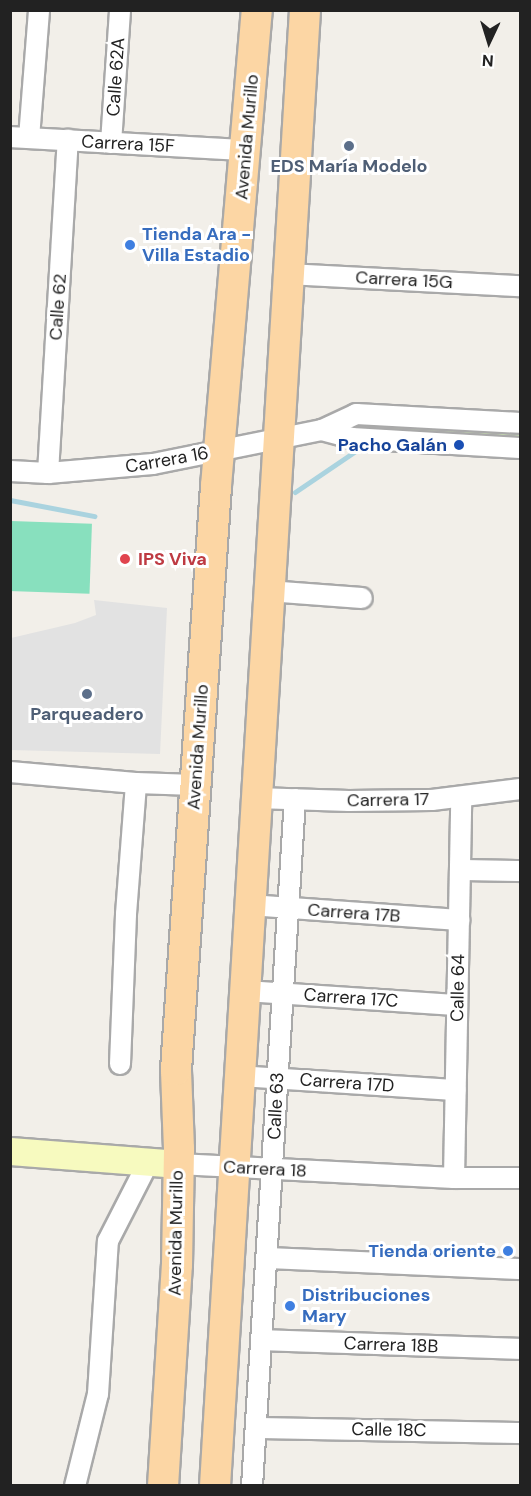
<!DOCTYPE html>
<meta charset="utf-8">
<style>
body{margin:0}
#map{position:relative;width:531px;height:1496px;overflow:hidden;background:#f2efe9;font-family:"DM Sans",sans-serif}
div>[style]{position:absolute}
.grass>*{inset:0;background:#cdebb0}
.pitch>*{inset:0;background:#88e0be;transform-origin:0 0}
.parking>*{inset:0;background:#e2e2e2}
.stream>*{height:5px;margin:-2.5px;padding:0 2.5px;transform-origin:2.5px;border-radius:2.5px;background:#aad3df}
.roads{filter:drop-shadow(2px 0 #a9a9a9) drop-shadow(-2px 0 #a9a9a9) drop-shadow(0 2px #a9a9a9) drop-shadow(0 -2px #a9a9a9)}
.street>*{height:20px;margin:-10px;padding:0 10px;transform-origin:10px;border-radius:10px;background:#fff}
.secondary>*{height:27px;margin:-13.5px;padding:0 13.5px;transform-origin:13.5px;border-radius:13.5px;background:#f7fabf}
.primary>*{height:30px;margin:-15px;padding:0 15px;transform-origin:15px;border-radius:15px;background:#fcd6a4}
.dots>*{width:16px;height:16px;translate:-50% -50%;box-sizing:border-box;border:3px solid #fff;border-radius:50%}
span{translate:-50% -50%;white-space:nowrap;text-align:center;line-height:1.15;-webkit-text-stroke:6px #fff;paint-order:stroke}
.street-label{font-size:18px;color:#222}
.service-label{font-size:18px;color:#4e5e75;font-weight:700}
.shop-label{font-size:18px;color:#366cbe;font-weight:700}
.left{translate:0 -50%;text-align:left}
.right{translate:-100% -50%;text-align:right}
.transit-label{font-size:18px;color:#164399;font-weight:700}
.health-label{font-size:18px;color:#be3a42;font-weight:700}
.frame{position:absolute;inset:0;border:12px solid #222;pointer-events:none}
.north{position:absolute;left:459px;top:12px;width:60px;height:60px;-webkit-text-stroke:4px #fff;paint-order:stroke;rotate:184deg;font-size:16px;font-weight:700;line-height:24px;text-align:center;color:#222}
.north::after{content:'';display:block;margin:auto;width:21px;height:27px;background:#222;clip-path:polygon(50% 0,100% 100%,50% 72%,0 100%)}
</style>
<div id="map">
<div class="grass">
<div style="clip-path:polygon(388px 425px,520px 433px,520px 438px,388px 431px)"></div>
</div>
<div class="pitch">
<div style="left:11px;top:521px;width:81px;height:70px;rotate:2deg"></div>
</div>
<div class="parking">
<div style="clip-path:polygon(94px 600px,167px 608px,160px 754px,11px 750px,11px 638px,75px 623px,96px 615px)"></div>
</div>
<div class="stream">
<div style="left:295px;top:492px;width:82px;rotate:-34.1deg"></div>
<div style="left:10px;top:500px;width:86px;rotate:10.8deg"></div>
</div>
<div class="roads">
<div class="street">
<div style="left:10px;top:137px;width:236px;rotate:3.2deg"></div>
<div style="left:29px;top:138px;width:128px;rotate:-85.5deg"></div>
<div style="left:111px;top:143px;width:133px;rotate:-86.1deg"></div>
<div style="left:288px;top:274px;width:232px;rotate:3deg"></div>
<div style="left:322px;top:430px;width:31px;rotate:15deg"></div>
<div style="left:352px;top:438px;width:168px;rotate:3.4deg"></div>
<div style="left:10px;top:471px;width:38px;rotate:3deg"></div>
<div style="left:48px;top:473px;width:105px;rotate:-4.9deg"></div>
<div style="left:153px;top:464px;width:172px;rotate:-11.4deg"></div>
<div style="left:322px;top:430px;width:38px;rotate:-25deg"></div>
<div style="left:356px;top:414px;width:164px;rotate:3.1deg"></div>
<div style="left:48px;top:473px;width:334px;rotate:-86.6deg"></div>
<div style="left:268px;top:591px;width:94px;rotate:4.3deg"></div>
<div style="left:10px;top:772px;width:126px;rotate:5deg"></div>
<div style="left:136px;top:783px;width:59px;rotate:1.9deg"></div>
<div style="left:256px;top:798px;width:93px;rotate:1.8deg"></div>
<div style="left:349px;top:801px;width:83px;rotate:-0.7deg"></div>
<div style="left:432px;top:800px;width:89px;rotate:-7.1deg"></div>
<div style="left:460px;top:870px;width:60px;rotate:1deg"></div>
<div style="left:249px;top:905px;width:211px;rotate:4.1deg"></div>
<div style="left:244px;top:991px;width:213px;rotate:3.8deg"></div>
<div style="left:120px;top:1064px;width:150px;rotate:-87.7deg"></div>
<div style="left:126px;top:914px;width:131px;rotate:-85.6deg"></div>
<div style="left:239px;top:1076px;width:217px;rotate:3.7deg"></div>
<div style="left:178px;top:1164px;width:276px;rotate:2.9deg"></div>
<div style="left:454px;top:1178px;width:66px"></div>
<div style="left:454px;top:1178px;width:380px;rotate:-88.9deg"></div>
<div style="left:267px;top:1258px;width:253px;rotate:2.5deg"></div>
<div style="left:262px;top:1340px;width:258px;rotate:2deg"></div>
<div style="left:257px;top:1428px;width:263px;rotate:1.1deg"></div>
<div style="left:75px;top:1486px;width:95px;rotate:-76deg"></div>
<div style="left:98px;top:1394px;width:153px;rotate:-86.3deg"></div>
<div style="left:108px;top:1241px;width:90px;rotate:-62.9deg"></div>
<div style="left:252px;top:1486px;width:688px;rotate:-86.42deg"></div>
</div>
<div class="secondary">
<div style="left:10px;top:1151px;width:169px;rotate:4.4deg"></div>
</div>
<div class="primary">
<div style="left:163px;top:1486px;width:221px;rotate:-86.4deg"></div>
<div style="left:177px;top:1265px;width:116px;rotate:-89deg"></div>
<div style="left:179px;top:1149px;width:79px;rotate:-92.2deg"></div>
<div style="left:176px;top:1070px;width:585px;rotate:-86.08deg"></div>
<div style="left:216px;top:486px;width:478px;rotate:-85.1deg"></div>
<div style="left:215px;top:1486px;width:1479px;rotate:-86.51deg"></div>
</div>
</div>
<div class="dots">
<div style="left:349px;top:146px;background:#5c6f8a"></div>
<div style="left:130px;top:245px;background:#3f7fe0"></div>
<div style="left:459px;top:445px;background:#1a4fb4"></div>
<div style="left:125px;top:559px;background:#e0444e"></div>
<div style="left:87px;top:694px;background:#5c6f8a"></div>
<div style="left:508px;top:1251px;background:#3f7fe0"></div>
<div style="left:290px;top:1306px;background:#3f7fe0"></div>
</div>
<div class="street-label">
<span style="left:116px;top:77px;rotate:-86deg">Calle 62A</span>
<span style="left:247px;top:137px;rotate:-85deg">Avenida Murillo</span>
<span style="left:128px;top:144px;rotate:3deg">Carrera 15F</span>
<span style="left:404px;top:280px;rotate:3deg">Carrera 15G</span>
<span style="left:58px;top:307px;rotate:-86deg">Calle 62</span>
<span style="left:167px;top:460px;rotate:-10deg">Carrera 16</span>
<span style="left:198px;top:747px;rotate:-86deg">Avenida Murillo</span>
<span style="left:388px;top:800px;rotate:-1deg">Carrera 17</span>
<span style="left:354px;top:913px;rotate:4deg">Carrera 17B</span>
<span style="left:458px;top:988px;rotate:-89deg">Calle 64</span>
<span style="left:351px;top:998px;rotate:4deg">Carrera 17C</span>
<span style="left:347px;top:1083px;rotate:4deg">Carrera 17D</span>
<span style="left:276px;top:1106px;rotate:-87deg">Calle 63</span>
<span style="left:265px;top:1169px;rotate:3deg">Carrera 18</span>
<span style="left:176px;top:1233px;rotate:-89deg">Avenida Murillo</span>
<span style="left:391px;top:1345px;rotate:2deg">Carrera 18B</span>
<span style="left:389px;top:1430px;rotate:1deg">Calle 18C</span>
</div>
<div class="service-label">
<span style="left:349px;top:166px">EDS María Modelo</span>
<span style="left:87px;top:714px">Parqueadero</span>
</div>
<div class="shop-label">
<span class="left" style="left:142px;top:245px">Tienda Ara -<br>Villa Estadio</span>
<span class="right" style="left:496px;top:1251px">Tienda oriente</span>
<span class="left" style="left:302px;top:1306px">Distribuciones<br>Mary</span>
</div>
<div class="transit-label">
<span class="right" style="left:447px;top:445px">Pacho Galán</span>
</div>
<div class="health-label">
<span class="left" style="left:138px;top:559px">IPS Viva</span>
</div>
<div class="frame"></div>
<div class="north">N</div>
</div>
